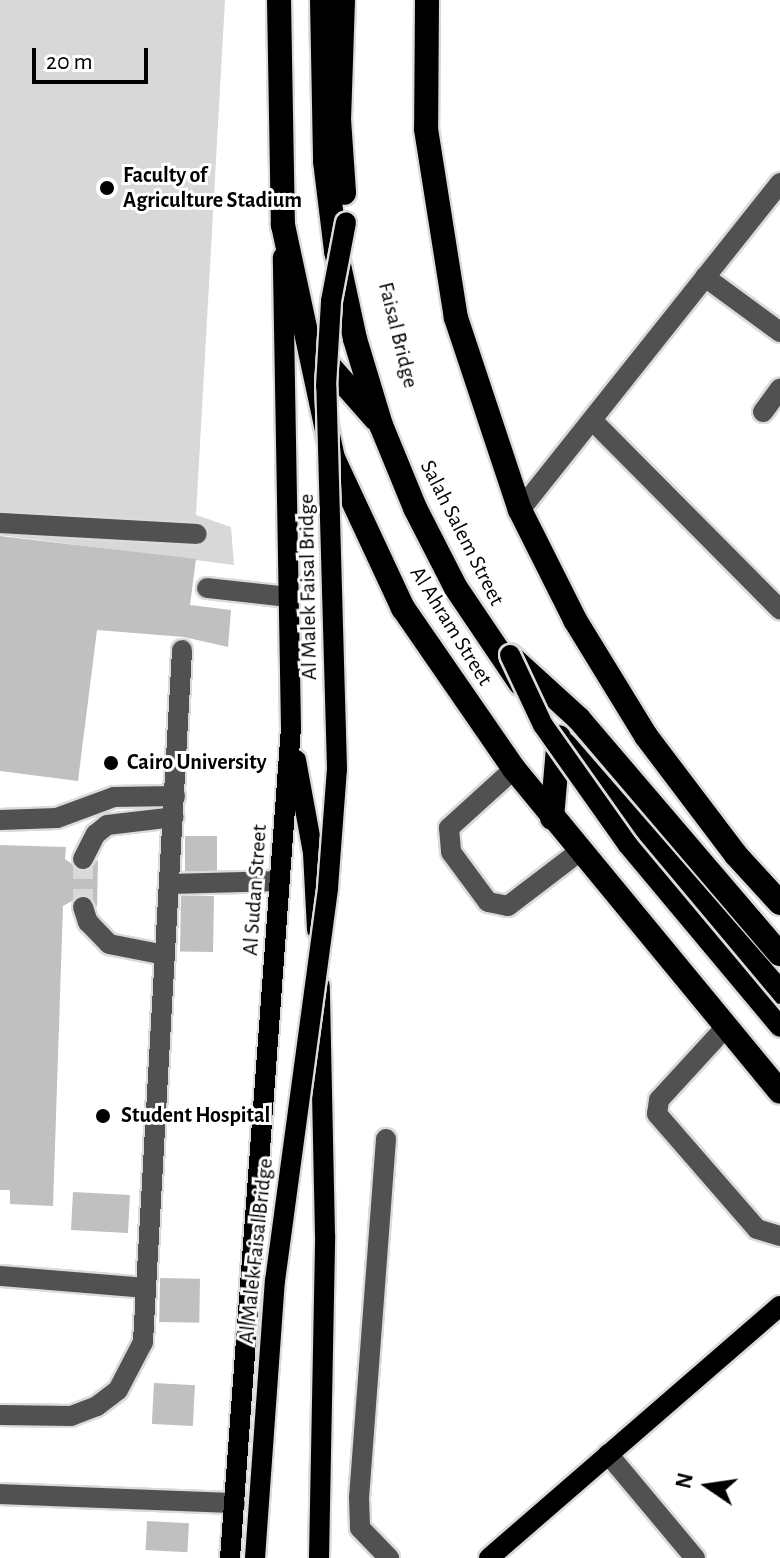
<!DOCTYPE html>
<style>
body{margin:0}
#map{position:relative;width:780px;height:1558px;overflow:hidden;background:#fff;font-family:"Alegreya Sans",sans-serif}
div>[style]{position:absolute}
.green>*{inset:0;background:#d8d8d8}
.building>*{inset:0;background:#c0c0c0;transform-origin:0 0}
.minor-tunnel>*{height:20px;margin-top:-10px;transform-origin:0;background:repeating-linear-gradient(90deg,#d9d9d9 0 20px,transparent 0 30px)}
.roads{filter:drop-shadow(2px 0 #dbdbdb) drop-shadow(-2px 0 #dbdbdb) drop-shadow(0 2px #dbdbdb) drop-shadow(0 -2px #dbdbdb)}
.minor>*{height:20px;margin:-10px;padding:0 10px;transform-origin:10px;border-radius:10px;background:#515151}
.major>*{height:20px;margin:-10px;padding:0 10px;transform-origin:10px;border-radius:10px;background:#000}
.highway>*{height:24px;margin:-12px;padding:0 12px;transform-origin:12px;border-radius:12px;background:#000}
.bridges{filter:drop-shadow(2px 0 #dbdbdb) drop-shadow(-2px 0 #dbdbdb) drop-shadow(0 2px #dbdbdb) drop-shadow(0 -2px #dbdbdb)}
.major-bridge>*{height:20px;margin:-10px;padding:0 10px;transform-origin:10px;border-radius:10px;background:#000}
.dots>*{width:22px;height:22px;translate:-50% -50%;box-sizing:border-box;border:4px solid #fff;border-radius:50%}
span{translate:-50% -50%;white-space:nowrap;text-align:center;line-height:1.15;-webkit-text-stroke:6px #fff;paint-order:stroke}
.poi-label{font-size:22px;color:#000;font-weight:700}
.left{translate:0 -50%;text-align:left}
.street-label{font-size:22px;color:#000}
.north{position:absolute;left:668px;top:1446px;width:80px;height:80px;-webkit-text-stroke:6px #fff;paint-order:stroke;rotate:283deg;font-size:22px;font-weight:700;line-height:32px;text-align:center;color:#000}
.north::after{content:'';display:block;margin:auto;width:28px;height:36px;background:#000;clip-path:polygon(50% 0,100% 100%,50% 72%,0 100%)}
.scale{position:absolute;left:32px;top:48px;width:116px;height:36px;box-sizing:border-box;border:4px solid #000;border-top:0;padding-left:10px;font-size:24px;line-height:28px;white-space:nowrap;color:#000;-webkit-text-stroke:6px #fff;paint-order:stroke}
</style>
<div id="map">
<div class="green">
<div style="clip-path:polygon(0 0,225px 0,196px 515px,231px 527px,234px 565px,0 535px)"></div>
</div>
<div class="building">
<div style="clip-path:polygon(0 536px,196px 559px,190px 605px,231px 610px,228px 647px,184px 637px,97px 630px,78px 781px,0 771px)"></div>
<div style="left:185px;top:836px;width:32px;height:35px"></div>
<div style="clip-path:polygon(0 845px,66px 847px,65px 859px,83px 872px,98px 860px,97px 907px,85px 894px,63px 906px,53px 1206px,10px 1204px,10px 1190px,0 1190px)"></div>
<div style="left:214px;top:896px;width:56px;height:33px;rotate:91deg"></div>
<div style="left:73px;top:1192px;width:57px;height:38px;rotate:3deg"></div>
<div style="left:160px;top:1278px;width:40px;height:44px;rotate:1deg"></div>
<div style="left:154px;top:1383px;width:41px;height:41px;rotate:3deg"></div>
<div style="left:147px;top:1521px;width:42px;height:29px;rotate:3deg"></div>
</div>
<div class="minor-tunnel">
<div style="left:83px;top:859px;width:48px;rotate:90deg"></div>
</div>
<div class="roads">
<div class="minor">
<div style="left:705px;top:277px;width:93px;rotate:36.3deg"></div>
<div style="left:763px;top:412px;width:29px;rotate:-54deg"></div>
<div style="left:592px;top:420px;width:267px;rotate:45.2deg"></div>
<div style="left:520px;top:510px;width:418px;rotate:-51.5deg"></div>
<div style="left:0;top:523px;width:197px;rotate:3.2deg"></div>
<div style="left:207px;top:588px;width:81px;rotate:6.3deg"></div>
<div style="left:514px;top:769px;width:88px;rotate:137.8deg"></div>
<div style="left:449px;top:828px;width:24px;rotate:85deg"></div>
<div style="left:451px;top:852px;width:62px;rotate:53.5deg"></div>
<div style="left:488px;top:902px;width:20px;rotate:11deg"></div>
<div style="left:508px;top:906px;width:89px;rotate:-37.3deg"></div>
<div style="left:0;top:820px;width:57px;rotate:-2deg"></div>
<div style="left:57px;top:818px;width:61px;rotate:-20.2deg"></div>
<div style="left:114px;top:797px;width:61px;rotate:-0.9deg"></div>
<div style="left:83px;top:859px;width:28px;rotate:-63deg"></div>
<div style="left:96px;top:834px;width:14px;rotate:-39deg"></div>
<div style="left:107px;top:825px;width:67px;rotate:-6.8deg"></div>
<div style="left:170px;top:884px;width:110px;rotate:-1.6deg"></div>
<div style="left:83px;top:907px;width:16px;rotate:72deg"></div>
<div style="left:88px;top:922px;width:30px;rotate:46deg"></div>
<div style="left:109px;top:944px;width:57px;rotate:11.1deg"></div>
<div style="left:724px;top:1029px;width:96px;rotate:132.5deg"></div>
<div style="left:659px;top:1100px;width:14px;rotate:98deg"></div>
<div style="left:657px;top:1114px;width:152px;rotate:49deg"></div>
<div style="left:757px;top:1229px;width:24px;rotate:17deg"></div>
<div style="left:386px;top:1139px;width:360px;rotate:94.3deg"></div>
<div style="left:359px;top:1498px;width:30px;rotate:88deg"></div>
<div style="left:360px;top:1528px;width:42px;rotate:46deg"></div>
<div style="left:0;top:1276px;width:146px;rotate:4.7deg"></div>
<div style="left:0;top:1415px;width:71px;rotate:0.8deg"></div>
<div style="left:71px;top:1416px;width:28px;rotate:-21deg"></div>
<div style="left:97px;top:1406px;width:26px;rotate:-37deg"></div>
<div style="left:118px;top:1390px;width:54px;rotate:-62.5deg"></div>
<div style="left:143px;top:1342px;width:693px;rotate:-86.77deg"></div>
<div style="left:608px;top:1454px;width:136px;rotate:50.1deg"></div>
<div style="left:0;top:1494px;width:235px;rotate:2.2deg"></div>
</div>
<div class="major">
<div style="left:296px;top:760px;width:95px;rotate:79.6deg"></div>
<div style="left:313px;top:853px;width:77px;rotate:87deg"></div>
<div style="left:230px;top:1558px;width:832px;rotate:-85.8deg"></div>
<div style="left:291px;top:728px;width:471px;rotate:-91deg"></div>
<div style="left:319px;top:1558px;width:323px;rotate:-88.9deg"></div>
<div style="left:325px;top:1235px;width:249px;rotate:-91.2deg"></div>
<div style="left:489px;top:1558px;width:385px;rotate:-40.9deg"></div>
</div>
<div class="highway">
<div style="left:279px;top:0;width:225px;rotate:89deg"></div>
<div style="left:283px;top:225px;width:238px;rotate:77.9deg"></div>
<div style="left:333px;top:458px;width:166px;rotate:65deg"></div>
<div style="left:403px;top:608px;width:196px;rotate:55.4deg"></div>
<div style="left:514px;top:769px;width:418px;rotate:50.5deg"></div>
<div style="left:322px;top:0;width:161px;rotate:88.9deg"></div>
<div style="left:325px;top:161px;width:91px;rotate:83deg"></div>
<div style="left:336px;top:251px;width:90px;rotate:77.8deg"></div>
<div style="left:355px;top:339px;width:90px;rotate:73.2deg"></div>
<div style="left:381px;top:425px;width:90px;rotate:67.7deg"></div>
<div style="left:415px;top:508px;width:90px;rotate:62.9deg"></div>
<div style="left:456px;top:588px;width:115px;rotate:56deg"></div>
<div style="left:343px;top:0;width:119px;rotate:91.9deg"></div>
<div style="left:339px;top:119px;width:74px;rotate:86.1deg"></div>
<div style="left:427px;top:0;width:129px;rotate:90.4deg"></div>
<div style="left:426px;top:129px;width:191px;rotate:81deg"></div>
<div style="left:456px;top:318px;width:202px;rotate:71.6deg"></div>
<div style="left:520px;top:510px;width:123px;rotate:63.4deg"></div>
<div style="left:575px;top:620px;width:136px;rotate:58.5deg"></div>
<div style="left:646px;top:736px;width:149px;rotate:52.9deg"></div>
<div style="left:736px;top:855px;width:65px;rotate:47.5deg"></div>
<div style="left:315px;top:350px;width:91px;rotate:48.6deg"></div>
<div style="left:510px;top:656px;width:93px;rotate:42.4deg"></div>
<div style="left:579px;top:719px;width:309px;rotate:49.5deg"></div>
<div style="left:565px;top:745px;width:327px;rotate:49deg"></div>
<div style="left:552px;top:818px;width:81px;rotate:-85.1deg"></div>
</div>
</div>
<div class="bridges">
<div class="major-bridge">
<div style="left:510px;top:655px;width:77px;rotate:64.8deg"></div>
<div style="left:543px;top:725px;width:147px;rotate:54.7deg"></div>
<div style="left:628px;top:845px;width:237px;rotate:50.1deg"></div>
<div style="left:255px;top:1558px;width:278px;rotate:-85.9deg"></div>
<div style="left:275px;top:1281px;width:397px;rotate:-82.3deg"></div>
<div style="left:328px;top:888px;width:119px;rotate:-85.7deg"></div>
<div style="left:337px;top:769px;width:383px;rotate:-91.6deg"></div>
<div style="left:326px;top:386px;width:85px;rotate:-86.6deg"></div>
<div style="left:331px;top:301px;width:80px;rotate:-79.2deg"></div>
</div>
</div>
<div class="dots">
<div style="left:107px;top:188px;background:#000"></div>
<div style="left:111px;top:763px;background:#000"></div>
<div style="left:103px;top:1116px;background:#000"></div>
</div>
<div class="poi-label">
<span class="left" style="left:123px;top:188px">Faculty of<br>Agriculture Stadium</span>
<span class="left" style="left:127px;top:763px">Cairo University</span>
<span class="left" style="left:121px;top:1116px">Student Hospital</span>
</div>
<div class="street-label">
<span style="left:398px;top:335px;rotate:76deg">Faisal Bridge</span>
<span style="left:462px;top:533px;rotate:63deg">Salah Salem Street</span>
<span style="left:308px;top:587px;rotate:-91deg">Al Malek Faisal Bridge</span>
<span style="left:451px;top:626px;rotate:58deg">Al Ahram Street</span>
<span style="left:255px;top:890px;rotate:-86deg">Al Sudan Street</span>
<span style="left:256px;top:1251px;rotate:-84deg">Al Malek Faisal Bridge</span>
</div>
<div class="north">N</div>
<div class="scale">20 m</div>
</div>
